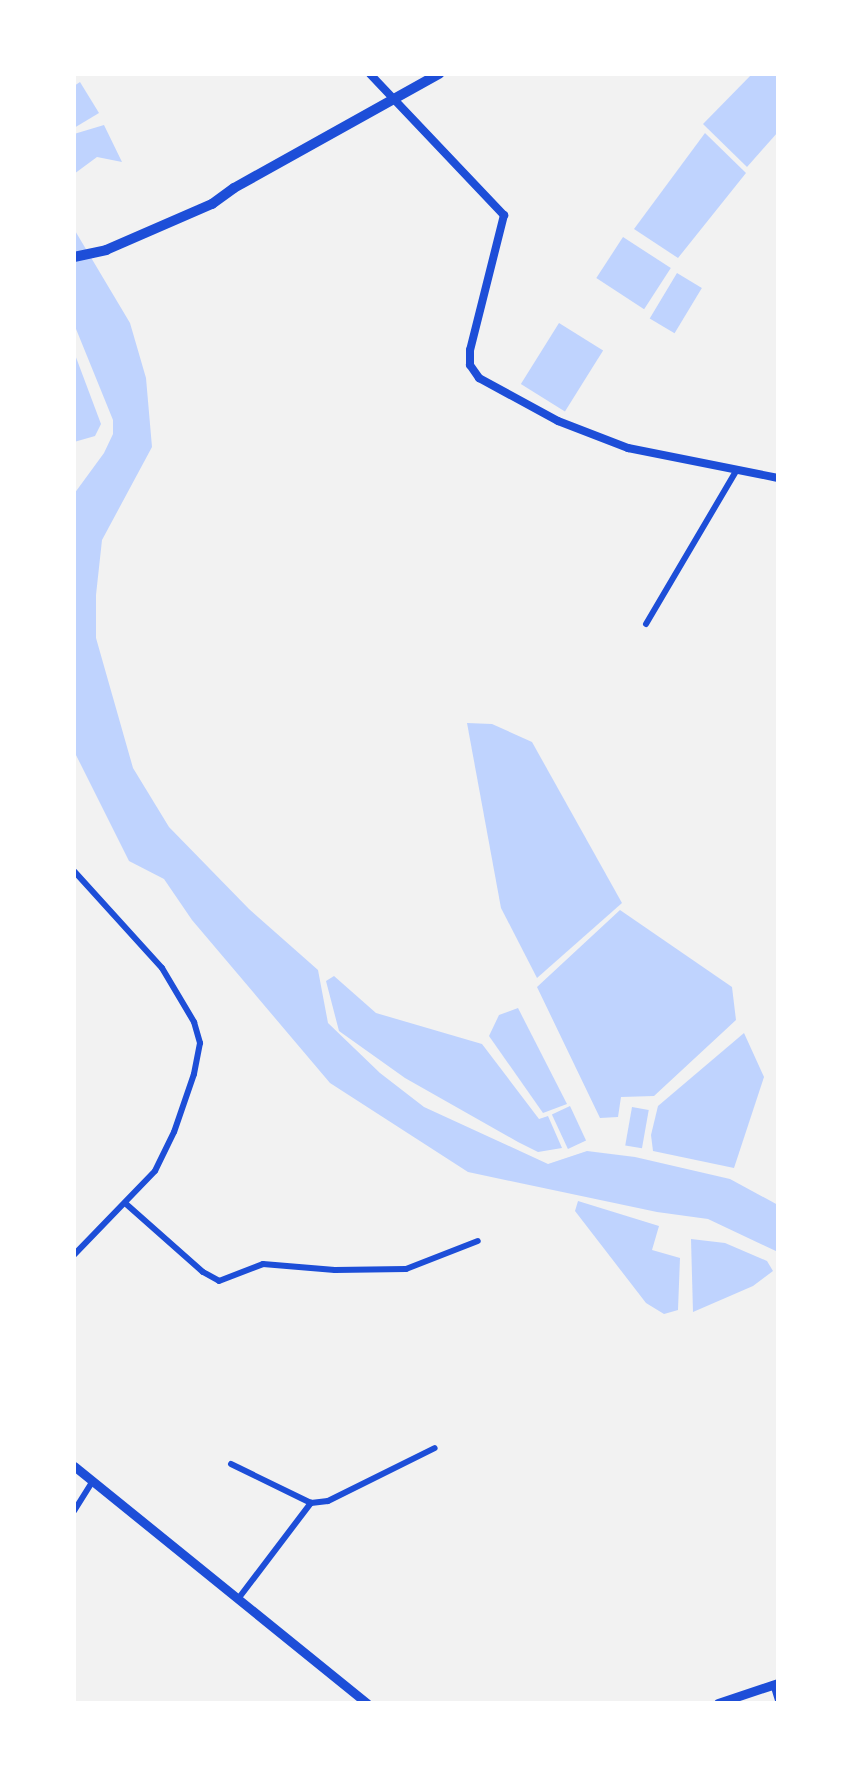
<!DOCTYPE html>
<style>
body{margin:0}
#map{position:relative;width:852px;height:1777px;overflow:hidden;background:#f2f2f2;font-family:Literata,serif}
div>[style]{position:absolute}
.water>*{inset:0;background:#bfd3fe;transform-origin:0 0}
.minor>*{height:6px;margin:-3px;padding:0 3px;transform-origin:3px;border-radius:3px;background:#1d4ed8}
.tertiary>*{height:8px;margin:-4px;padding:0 4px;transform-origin:4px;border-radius:4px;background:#1d4ed8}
.secondary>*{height:9px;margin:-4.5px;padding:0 4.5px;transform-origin:4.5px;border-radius:4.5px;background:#1d4ed8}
.primary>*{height:10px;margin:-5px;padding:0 5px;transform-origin:5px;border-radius:5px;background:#1d4ed8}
span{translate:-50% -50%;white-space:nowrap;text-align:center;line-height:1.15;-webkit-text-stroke:6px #fff;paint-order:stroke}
.frame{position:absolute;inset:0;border:76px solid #fff;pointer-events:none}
</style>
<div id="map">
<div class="water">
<div style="clip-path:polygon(752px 74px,778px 74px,778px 132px,747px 167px,703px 124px)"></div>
<div style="clip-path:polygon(80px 82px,99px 113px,74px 128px,74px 86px)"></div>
<div style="clip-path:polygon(104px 125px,122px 162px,97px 157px,74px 174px,74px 134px)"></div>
<div style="clip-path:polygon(705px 133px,746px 173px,678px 258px,634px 229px)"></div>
<div style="clip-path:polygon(74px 229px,130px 323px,146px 378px,152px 447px,102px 540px,96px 595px,96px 638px,133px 768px,169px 827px,249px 909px,318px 970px,328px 1023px,380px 1073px,424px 1107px,548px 1164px,587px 1151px,635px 1157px,730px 1179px,778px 1205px,778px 1252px,708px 1219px,657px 1212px,468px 1172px,330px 1083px,192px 920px,164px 879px,129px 861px,74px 751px,74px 494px,104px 453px,113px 434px,113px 420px,74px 324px)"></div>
<div style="left:623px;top:237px;width:57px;height:49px;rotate:33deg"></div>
<div style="left:677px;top:273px;width:29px;height:53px;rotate:31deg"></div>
<div style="left:559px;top:323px;width:52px;height:72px;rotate:32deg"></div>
<div style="clip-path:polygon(74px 352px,101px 424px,95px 436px,74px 442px)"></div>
<div style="clip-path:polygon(467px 723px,492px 724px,532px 742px,622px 903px,537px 978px,501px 908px)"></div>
<div style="clip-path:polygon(620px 910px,732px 987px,736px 1020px,654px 1096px,621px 1097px,618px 1117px,600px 1118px,537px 987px)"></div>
<div style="clip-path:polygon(334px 976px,376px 1013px,482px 1044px,539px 1119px,548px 1116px,562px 1148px,538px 1152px,518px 1142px,405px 1078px,339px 1031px,326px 981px)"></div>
<div style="clip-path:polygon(518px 1008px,567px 1104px,543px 1113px,489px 1036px,499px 1015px)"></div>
<div style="clip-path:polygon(744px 1033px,764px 1077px,734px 1168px,653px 1151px,651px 1135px,658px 1106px)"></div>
<div style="left:570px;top:1106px;width:38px;height:20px;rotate:65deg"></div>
<div style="left:632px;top:1107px;width:17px;height:39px;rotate:10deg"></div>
<div style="clip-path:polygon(578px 1201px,659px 1226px,652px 1250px,680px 1258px,678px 1310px,664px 1314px,646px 1303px,575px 1211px)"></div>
<div style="clip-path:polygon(691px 1239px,725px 1243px,767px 1261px,773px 1271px,753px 1286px,693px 1312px)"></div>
</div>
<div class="minor">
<div style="left:646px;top:624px;width:178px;rotate:-59.5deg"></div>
<div style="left:74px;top:871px;width:131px;rotate:47.8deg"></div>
<div style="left:162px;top:968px;width:63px;rotate:59.3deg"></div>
<div style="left:194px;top:1022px;width:22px;rotate:74deg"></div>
<div style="left:200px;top:1043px;width:32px;rotate:101deg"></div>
<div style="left:194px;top:1074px;width:61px;rotate:109deg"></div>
<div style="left:174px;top:1132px;width:43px;rotate:116deg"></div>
<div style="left:155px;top:1171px;width:117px;rotate:134deg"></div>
<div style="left:125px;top:1203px;width:104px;rotate:41.5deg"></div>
<div style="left:203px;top:1272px;width:18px;rotate:29deg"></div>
<div style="left:219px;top:1281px;width:47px;rotate:-21.1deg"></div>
<div style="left:263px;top:1264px;width:72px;rotate:4.8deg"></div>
<div style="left:335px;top:1270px;width:71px;rotate:-0.8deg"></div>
<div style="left:406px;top:1269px;width:77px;rotate:-21.3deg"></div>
<div style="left:231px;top:1464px;width:89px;rotate:26deg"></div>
<div style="left:74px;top:1511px;width:36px;rotate:-58deg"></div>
<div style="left:238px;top:1599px;width:121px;rotate:-52.8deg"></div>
<div style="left:311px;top:1503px;width:17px;rotate:-7deg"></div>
<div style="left:328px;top:1501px;width:119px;rotate:-26.4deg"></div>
<div style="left:773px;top:1684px;width:17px;rotate:73deg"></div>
</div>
<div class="tertiary">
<div style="left:370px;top:74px;width:195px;rotate:46.5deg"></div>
<div style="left:504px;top:215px;width:139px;rotate:104.1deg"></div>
<div style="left:470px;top:350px;width:15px;rotate:90deg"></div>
<div style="left:470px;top:365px;width:16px;rotate:55deg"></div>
<div style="left:479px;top:378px;width:90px;rotate:28.6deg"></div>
<div style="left:558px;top:421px;width:75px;rotate:21.1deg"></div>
<div style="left:628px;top:448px;width:153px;rotate:11.3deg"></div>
</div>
<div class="secondary">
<div style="left:74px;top:1466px;width:377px;rotate:39deg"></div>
<div style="left:718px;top:1703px;width:63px;rotate:-18.4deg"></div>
</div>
<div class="primary">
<div style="left:74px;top:257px;width:33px;rotate:-12deg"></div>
<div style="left:106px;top:250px;width:116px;rotate:-23.5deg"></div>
<div style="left:212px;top:204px;width:27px;rotate:-36deg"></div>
<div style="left:234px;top:188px;width:235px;rotate:-29.1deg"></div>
</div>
<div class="frame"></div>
</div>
